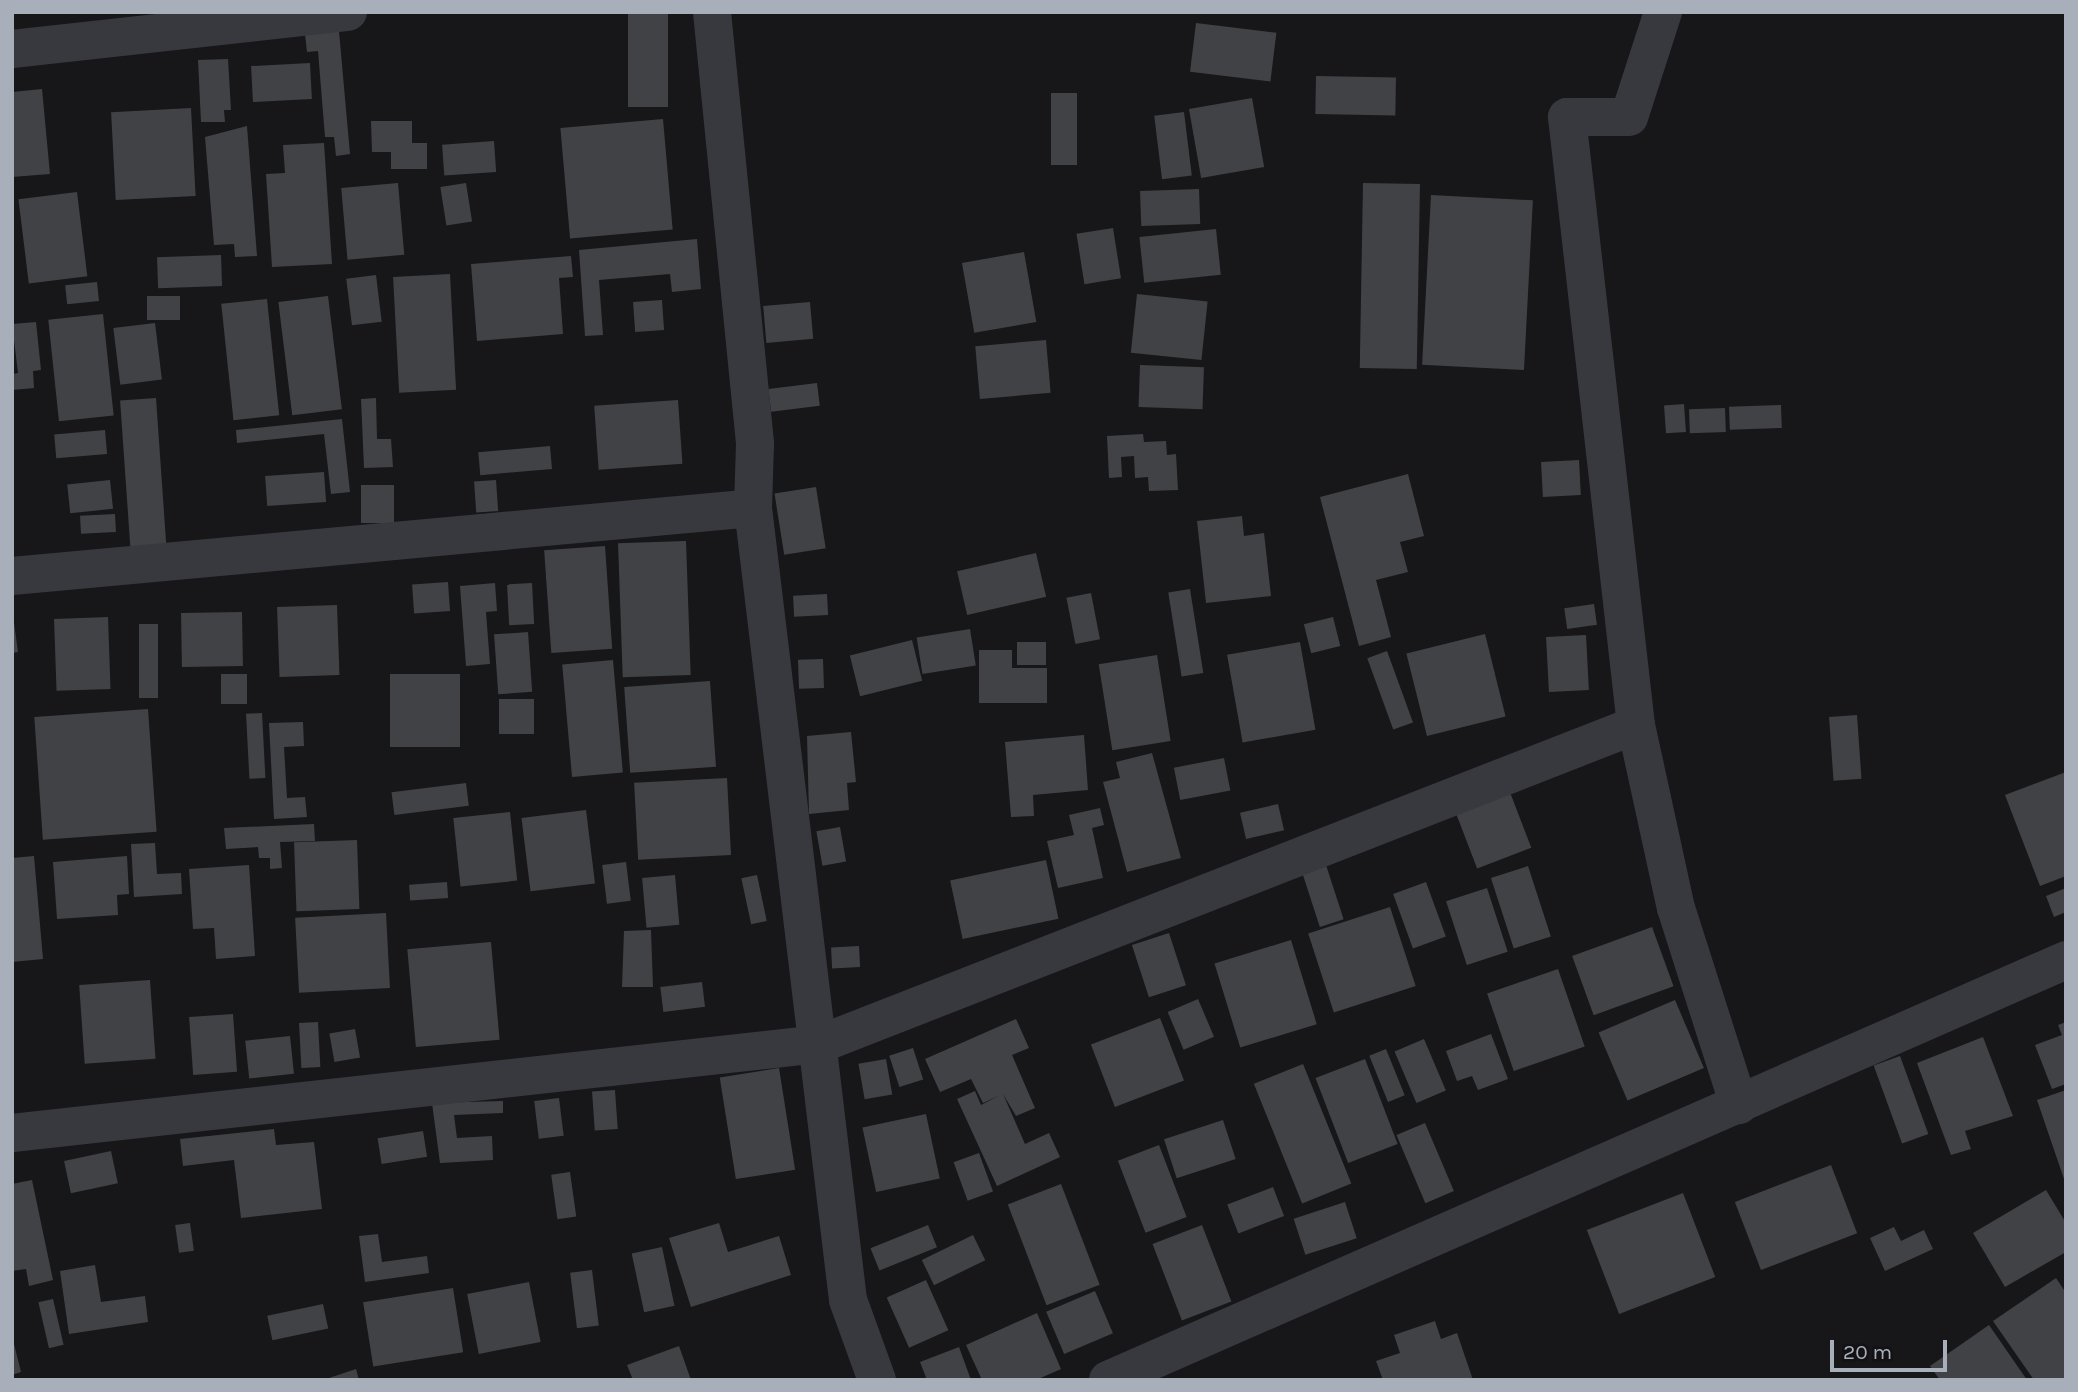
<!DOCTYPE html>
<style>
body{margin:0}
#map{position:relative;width:2078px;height:1392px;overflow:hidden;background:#171719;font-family:Karla,sans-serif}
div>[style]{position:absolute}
.building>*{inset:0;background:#414246;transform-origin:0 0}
.minor>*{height:38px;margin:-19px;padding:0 19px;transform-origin:19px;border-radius:19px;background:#38393f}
span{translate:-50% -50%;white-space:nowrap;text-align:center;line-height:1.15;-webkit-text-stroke:5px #121214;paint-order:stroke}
.frame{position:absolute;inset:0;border:14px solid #a8aeba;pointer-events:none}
.scale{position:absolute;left:1830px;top:1340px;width:117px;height:32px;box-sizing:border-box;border:4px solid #a8aeba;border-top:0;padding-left:9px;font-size:21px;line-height:24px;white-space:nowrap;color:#a8aeba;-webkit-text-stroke:5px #121214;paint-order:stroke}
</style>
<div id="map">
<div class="building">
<div style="left:628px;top:12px;width:40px;height:95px"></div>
<div style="left:1196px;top:23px;width:81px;height:49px;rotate:7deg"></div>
<div style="clip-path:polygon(339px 31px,350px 154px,336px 156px,334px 137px,325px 137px,318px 51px,307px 52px,305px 34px)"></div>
<div style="clip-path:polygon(228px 59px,231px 110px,224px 110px,225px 122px,201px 122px,198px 60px)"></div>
<div style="left:310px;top:63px;width:36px;height:59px;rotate:87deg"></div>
<div style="left:1316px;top:76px;width:80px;height:38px;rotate:1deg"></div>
<div style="clip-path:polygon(42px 89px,50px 174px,12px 177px,12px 92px)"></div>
<div style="left:1051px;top:93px;width:26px;height:72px"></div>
<div style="left:1252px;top:98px;width:70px;height:64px;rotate:80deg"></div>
<div style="left:191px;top:108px;width:88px;height:80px;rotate:87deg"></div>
<div style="left:1184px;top:112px;width:64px;height:30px;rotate:83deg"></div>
<div style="left:663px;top:119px;width:111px;height:103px;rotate:85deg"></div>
<div style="clip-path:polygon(371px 121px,412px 121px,412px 143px,427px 143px,427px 169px,391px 169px,391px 152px,372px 152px)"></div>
<div style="clip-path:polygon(247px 126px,257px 256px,235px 257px,234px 244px,214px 245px,205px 137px)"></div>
<div style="left:494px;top:141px;width:31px;height:52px;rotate:86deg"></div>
<div style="clip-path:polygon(324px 143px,332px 264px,272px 267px,266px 174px,285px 173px,283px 145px)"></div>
<div style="left:398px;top:183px;width:72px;height:57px;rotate:85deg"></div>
<div style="left:466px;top:183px;width:39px;height:26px;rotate:81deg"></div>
<div style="left:1363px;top:183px;width:57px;height:185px;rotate:1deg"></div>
<div style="left:1199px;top:189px;width:35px;height:59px;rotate:88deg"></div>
<div style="left:77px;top:192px;width:85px;height:59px;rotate:83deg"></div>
<div style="left:1431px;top:195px;width:102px;height:170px;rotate:3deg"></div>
<div style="left:1113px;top:228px;width:51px;height:37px;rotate:81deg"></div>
<div style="left:1216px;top:229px;width:46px;height:77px;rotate:84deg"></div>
<div style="clip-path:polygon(697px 239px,701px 289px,672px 292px,670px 274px,599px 280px,603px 335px,585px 336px,579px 250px)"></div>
<div style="left:1024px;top:252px;width:71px;height:63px;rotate:80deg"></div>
<div style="left:221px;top:255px;width:31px;height:64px;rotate:88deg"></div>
<div style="clip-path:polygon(571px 256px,573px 277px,559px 278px,563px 334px,477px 341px,471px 264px)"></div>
<div style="left:450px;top:274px;width:116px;height:57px;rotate:87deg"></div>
<div style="left:376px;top:275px;width:47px;height:30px;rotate:83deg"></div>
<div style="left:97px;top:282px;width:19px;height:32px;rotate:84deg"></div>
<div style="left:1137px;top:294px;width:71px;height:59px;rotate:6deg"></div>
<div style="left:180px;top:296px;width:24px;height:33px;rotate:90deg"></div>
<div style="left:328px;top:296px;width:114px;height:50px;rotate:83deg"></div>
<div style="left:267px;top:299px;width:117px;height:46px;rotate:84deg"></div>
<div style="left:662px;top:300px;width:30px;height:29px;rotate:86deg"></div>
<div style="left:810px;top:302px;width:37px;height:47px;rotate:85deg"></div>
<div style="left:103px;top:314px;width:102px;height:55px;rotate:84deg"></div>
<div style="clip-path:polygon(36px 322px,41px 370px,33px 371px,34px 388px,12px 390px,12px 374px,18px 373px,12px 324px)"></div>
<div style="left:155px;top:323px;width:57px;height:42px;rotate:83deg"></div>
<div style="left:1046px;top:340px;width:53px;height:71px;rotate:85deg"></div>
<div style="left:1140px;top:365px;width:64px;height:42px;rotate:2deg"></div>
<div style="left:817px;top:383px;width:23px;height:49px;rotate:83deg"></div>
<div style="left:156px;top:398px;width:152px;height:36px;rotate:86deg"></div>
<div style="clip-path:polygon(376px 398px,377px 439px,391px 439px,393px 467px,364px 468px,361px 399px)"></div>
<div style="left:678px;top:400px;width:64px;height:84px;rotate:86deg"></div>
<div style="left:1684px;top:404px;width:28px;height:20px;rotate:86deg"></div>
<div style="left:1781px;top:405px;width:23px;height:52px;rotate:88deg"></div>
<div style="left:1725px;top:408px;width:24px;height:36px;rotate:88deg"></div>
<div style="clip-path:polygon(342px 419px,350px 492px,331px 494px,324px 434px,237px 443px,236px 430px)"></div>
<div style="left:105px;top:430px;width:24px;height:51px;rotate:85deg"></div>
<div style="clip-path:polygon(1143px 434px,1144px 442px,1166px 441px,1167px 455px,1176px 454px,1178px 490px,1149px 491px,1148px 477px,1135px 478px,1134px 456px,1121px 457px,1122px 477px,1109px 478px,1107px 436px)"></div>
<div style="left:550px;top:446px;width:23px;height:72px;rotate:85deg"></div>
<div style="left:1579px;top:460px;width:35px;height:38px;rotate:87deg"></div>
<div style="left:324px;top:472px;width:30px;height:59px;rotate:86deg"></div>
<div style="clip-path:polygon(1408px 474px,1424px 536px,1400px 542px,1408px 572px,1376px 580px,1391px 637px,1359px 646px,1320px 497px)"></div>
<div style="left:110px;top:480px;width:29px;height:43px;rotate:84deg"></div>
<div style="left:496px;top:480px;width:31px;height:22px;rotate:86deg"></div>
<div style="left:394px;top:485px;width:38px;height:33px;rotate:90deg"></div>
<div style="left:816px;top:487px;width:62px;height:42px;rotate:81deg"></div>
<div style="left:115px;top:514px;width:18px;height:35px;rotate:87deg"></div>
<div style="clip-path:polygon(1242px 516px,1244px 536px,1264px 533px,1271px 596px,1206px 603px,1197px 521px)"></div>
<div style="left:686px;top:541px;width:134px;height:68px;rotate:88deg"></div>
<div style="left:605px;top:546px;width:103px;height:61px;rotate:86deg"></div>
<div style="left:1036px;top:553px;width:45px;height:81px;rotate:77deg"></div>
<div style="left:448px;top:582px;width:29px;height:36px;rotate:86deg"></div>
<div style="clip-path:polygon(495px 583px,497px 611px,486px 612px,490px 664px,466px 666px,460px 586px)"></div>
<div style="left:532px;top:583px;width:41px;height:25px;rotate:87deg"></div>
<div style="left:1190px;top:589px;width:85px;height:22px;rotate:81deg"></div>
<div style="left:1091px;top:593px;width:47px;height:25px;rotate:79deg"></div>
<div style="left:827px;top:594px;width:21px;height:34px;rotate:87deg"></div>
<div style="left:1594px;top:604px;width:21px;height:30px;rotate:82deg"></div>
<div style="left:337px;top:605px;width:70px;height:60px;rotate:88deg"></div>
<div style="clip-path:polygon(12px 608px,18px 652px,12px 653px)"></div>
<div style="left:242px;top:612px;width:54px;height:61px;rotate:89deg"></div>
<div style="left:108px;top:617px;width:72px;height:54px;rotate:88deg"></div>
<div style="left:1333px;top:617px;width:30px;height:30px;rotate:76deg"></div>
<div style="left:139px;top:624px;width:19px;height:74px"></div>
<div style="left:970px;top:629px;width:37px;height:54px;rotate:81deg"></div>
<div style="left:528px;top:632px;width:60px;height:34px;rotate:86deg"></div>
<div style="left:1485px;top:634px;width:85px;height:81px;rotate:76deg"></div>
<div style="left:1586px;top:635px;width:55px;height:40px;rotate:87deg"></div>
<div style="left:912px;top:640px;width:42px;height:64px;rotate:76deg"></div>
<div style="left:1017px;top:642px;width:29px;height:23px"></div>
<div style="left:1300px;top:642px;width:89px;height:74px;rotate:80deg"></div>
<div style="clip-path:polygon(979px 650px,1012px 650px,1012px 668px,1047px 668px,1047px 703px,979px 703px)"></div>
<div style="left:1387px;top:651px;width:76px;height:21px;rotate:70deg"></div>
<div style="left:1157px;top:655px;width:87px;height:59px;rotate:81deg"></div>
<div style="left:823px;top:659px;width:29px;height:25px;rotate:88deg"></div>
<div style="left:613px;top:660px;width:113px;height:51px;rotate:85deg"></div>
<div style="left:221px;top:674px;width:26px;height:30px"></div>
<div style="left:390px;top:674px;width:70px;height:73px"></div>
<div style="left:710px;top:681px;width:86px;height:86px;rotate:86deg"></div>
<div style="left:534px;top:699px;width:35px;height:35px;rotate:90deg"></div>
<div style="left:148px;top:709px;width:123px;height:114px;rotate:86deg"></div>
<div style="left:262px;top:713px;width:65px;height:16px;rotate:87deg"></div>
<div style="left:1857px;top:715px;width:64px;height:28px;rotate:86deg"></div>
<div style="clip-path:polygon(303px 722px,304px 746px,284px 747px,287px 798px,305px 797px,307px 817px,274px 819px,269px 723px)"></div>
<div style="clip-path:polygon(851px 732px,856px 782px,847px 783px,849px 810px,809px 814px,807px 736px)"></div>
<div style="clip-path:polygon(1084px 735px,1088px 790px,1033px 795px,1034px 816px,1011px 817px,1005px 742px)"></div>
<div style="clip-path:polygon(1152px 753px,1181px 858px,1127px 872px,1103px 782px,1120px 778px,1116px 762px)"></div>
<div style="left:1224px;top:758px;width:33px;height:51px;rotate:79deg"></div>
<div style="clip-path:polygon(2066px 772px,2066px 876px,2040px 886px,2005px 795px)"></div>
<div style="left:727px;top:778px;width:77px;height:93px;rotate:87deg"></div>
<div style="left:466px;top:783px;width:23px;height:75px;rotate:83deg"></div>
<div style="left:1508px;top:787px;width:65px;height:58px;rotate:69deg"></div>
<div style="left:1278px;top:804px;width:27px;height:39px;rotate:77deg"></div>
<div style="clip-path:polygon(1100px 808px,1104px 825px,1092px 828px,1103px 878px,1058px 888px,1047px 841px,1074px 835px,1069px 815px)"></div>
<div style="left:586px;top:810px;width:74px;height:65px;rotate:83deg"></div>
<div style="left:510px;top:812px;width:69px;height:57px;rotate:84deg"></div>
<div style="clip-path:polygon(314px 824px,315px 841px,280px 842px,282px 868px,270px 869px,270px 858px,259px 858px,258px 847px,226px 849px,224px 828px)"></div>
<div style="left:840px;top:827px;width:35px;height:24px;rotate:80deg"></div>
<div style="left:357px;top:840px;width:69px;height:63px;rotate:88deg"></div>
<div style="clip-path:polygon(155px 843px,157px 874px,181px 873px,182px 894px,134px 897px,131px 844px)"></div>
<div style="clip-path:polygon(34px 856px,43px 959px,12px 962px,12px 858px)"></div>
<div style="clip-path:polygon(127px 856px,129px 894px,117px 895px,118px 915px,57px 919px,53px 862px)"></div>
<div style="left:1046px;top:860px;width:60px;height:98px;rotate:78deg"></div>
<div style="left:626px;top:862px;width:39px;height:24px;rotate:83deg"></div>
<div style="clip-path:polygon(249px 865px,255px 956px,216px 959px,214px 928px,193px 929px,189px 869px)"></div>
<div style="left:1326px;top:865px;width:57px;height:25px;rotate:72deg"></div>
<div style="left:1528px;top:866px;width:74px;height:39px;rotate:72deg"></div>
<div style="left:675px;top:875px;width:50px;height:33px;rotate:85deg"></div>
<div style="left:757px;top:875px;width:47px;height:16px;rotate:78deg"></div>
<div style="left:447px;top:882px;width:16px;height:38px;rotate:86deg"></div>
<div style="left:1426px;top:882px;width:58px;height:35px;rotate:70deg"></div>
<div style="left:1487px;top:888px;width:67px;height:43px;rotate:72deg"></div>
<div style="clip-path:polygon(2066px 888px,2066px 912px,2054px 917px,2046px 896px)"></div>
<div style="left:1390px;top:907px;width:83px;height:86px;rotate:72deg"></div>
<div style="left:386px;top:913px;width:75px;height:91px;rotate:87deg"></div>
<div style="left:1652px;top:927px;width:63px;height:85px;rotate:70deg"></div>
<div style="clip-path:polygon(651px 930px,653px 987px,622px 987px,624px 931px)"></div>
<div style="left:1169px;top:933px;width:55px;height:39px;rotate:72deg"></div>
<div style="left:1291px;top:940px;width:88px;height:80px;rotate:73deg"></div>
<div style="left:491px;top:942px;width:98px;height:84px;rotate:85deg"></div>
<div style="left:859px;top:946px;width:21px;height:28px;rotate:87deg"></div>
<div style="left:1558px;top:969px;width:82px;height:75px;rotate:71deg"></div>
<div style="left:150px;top:980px;width:79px;height:71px;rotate:86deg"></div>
<div style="left:702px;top:982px;width:25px;height:42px;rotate:83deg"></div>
<div style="left:1198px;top:999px;width:41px;height:33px;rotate:67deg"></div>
<div style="left:1675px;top:1000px;width:74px;height:83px;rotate:67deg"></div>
<div style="left:233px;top:1014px;width:58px;height:44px;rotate:86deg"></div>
<div style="left:1160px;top:1018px;width:67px;height:74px;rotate:69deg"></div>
<div style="clip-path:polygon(1016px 1019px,1029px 1048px,1012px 1055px,1035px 1108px,1016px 1116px,1003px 1094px,1025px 1144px,1049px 1133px,1060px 1157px,997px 1186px,957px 1099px,975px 1091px,981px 1105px,1000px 1095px,983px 1103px,971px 1079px,940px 1092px,925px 1059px)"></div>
<div style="left:318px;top:1022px;width:45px;height:19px;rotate:87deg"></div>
<div style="clip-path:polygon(2066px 1022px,2066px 1084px,2052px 1089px,2035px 1045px,2062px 1035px,2058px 1025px)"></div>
<div style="left:355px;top:1029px;width:29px;height:26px;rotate:80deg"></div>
<div style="clip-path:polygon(1491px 1034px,1508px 1079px,1478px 1090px,1472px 1076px,1457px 1081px,1446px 1051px)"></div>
<div style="left:290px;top:1036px;width:38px;height:45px;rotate:84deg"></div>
<div style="clip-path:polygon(1983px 1037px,2013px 1116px,1965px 1131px,1971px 1149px,1951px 1155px,1917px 1063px)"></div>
<div style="left:1424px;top:1039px;width:56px;height:32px;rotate:67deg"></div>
<div style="left:913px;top:1048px;width:33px;height:25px;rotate:72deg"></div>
<div style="left:1386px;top:1049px;width:50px;height:18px;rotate:68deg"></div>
<div style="left:1900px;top:1056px;width:83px;height:28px;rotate:70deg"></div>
<div style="left:886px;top:1059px;width:36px;height:28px;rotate:80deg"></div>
<div style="left:1365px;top:1059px;width:91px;height:53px;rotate:69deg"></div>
<div style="left:1303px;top:1064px;width:129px;height:53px;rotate:68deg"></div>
<div style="left:779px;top:1068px;width:103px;height:60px;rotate:81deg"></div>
<div style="left:615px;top:1090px;width:39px;height:23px;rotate:86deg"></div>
<div style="clip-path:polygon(2066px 1090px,2066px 1182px,2065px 1182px,2037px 1100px)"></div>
<div style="left:559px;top:1098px;width:38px;height:25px;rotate:83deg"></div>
<div style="clip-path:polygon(503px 1101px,503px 1113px,454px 1115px,457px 1138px,492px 1136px,493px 1160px,440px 1163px,432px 1103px)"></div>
<div style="left:926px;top:1114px;width:66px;height:65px;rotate:78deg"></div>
<div style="left:1223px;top:1120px;width:41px;height:62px;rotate:72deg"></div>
<div style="left:1425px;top:1123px;width:74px;height:31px;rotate:67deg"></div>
<div style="clip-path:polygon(274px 1129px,276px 1145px,314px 1142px,322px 1209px,241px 1218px,234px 1160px,183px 1166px,180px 1139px)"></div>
<div style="left:423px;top:1131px;width:26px;height:46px;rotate:81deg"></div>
<div style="left:1159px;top:1145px;width:77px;height:44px;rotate:69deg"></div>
<div style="left:111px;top:1151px;width:33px;height:48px;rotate:78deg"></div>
<div style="left:979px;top:1153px;width:41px;height:27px;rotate:70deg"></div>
<div style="left:1831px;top:1165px;width:73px;height:103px;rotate:69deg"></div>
<div style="left:570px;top:1172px;width:45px;height:19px;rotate:82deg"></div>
<div style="clip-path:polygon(32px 1180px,53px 1280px,29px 1286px,26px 1269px,12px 1271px,12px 1184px)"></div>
<div style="left:1061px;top:1184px;width:108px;height:57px;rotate:69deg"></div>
<div style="left:1273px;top:1187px;width:31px;height:49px;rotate:69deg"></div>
<div style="clip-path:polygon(2046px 1190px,2066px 1223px,2066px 1252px,2005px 1287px,1973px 1233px)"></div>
<div style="left:1683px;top:1193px;width:90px;height:103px;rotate:69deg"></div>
<div style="left:1345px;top:1202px;width:38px;height:54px;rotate:72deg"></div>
<div style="left:190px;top:1223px;width:28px;height:15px;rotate:82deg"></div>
<div style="clip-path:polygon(719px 1223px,728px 1252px,779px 1236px,791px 1275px,691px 1307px,669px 1238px)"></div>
<div style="left:928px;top:1225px;width:24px;height:62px;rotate:68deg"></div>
<div style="left:1202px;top:1225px;width:82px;height:53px;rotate:69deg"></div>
<div style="clip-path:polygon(1894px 1227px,1901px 1241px,1924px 1230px,1933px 1249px,1885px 1271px,1870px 1238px)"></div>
<div style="clip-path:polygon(378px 1234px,382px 1262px,427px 1256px,429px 1273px,365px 1282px,359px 1236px)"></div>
<div style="left:973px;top:1235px;width:28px;height:57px;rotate:64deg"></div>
<div style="left:662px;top:1247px;width:60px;height:31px;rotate:78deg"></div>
<div style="clip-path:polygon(95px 1265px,101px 1302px,145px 1296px,148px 1322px,69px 1334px,60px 1271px)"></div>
<div style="left:592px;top:1270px;width:56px;height:22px;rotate:83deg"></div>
<div style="clip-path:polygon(2056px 1278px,2066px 1293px,2066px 1380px,2034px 1380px,1993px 1321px)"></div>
<div style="left:926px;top:1280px;width:55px;height:43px;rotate:66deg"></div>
<div style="left:529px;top:1282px;width:61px;height:63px;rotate:79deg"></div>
<div style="left:453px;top:1288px;width:65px;height:91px;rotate:81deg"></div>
<div style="left:1095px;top:1291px;width:46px;height:53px;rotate:67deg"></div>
<div style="left:53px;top:1299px;width:47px;height:15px;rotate:77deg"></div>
<div style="left:323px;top:1304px;width:25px;height:57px;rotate:78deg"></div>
<div style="clip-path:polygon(1037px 1313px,1061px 1369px,1036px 1380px,982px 1380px,966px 1345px)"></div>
<div style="clip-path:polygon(1435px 1321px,1441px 1339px,1457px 1333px,1473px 1380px,1383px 1380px,1376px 1361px,1400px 1353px,1394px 1335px)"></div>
<div style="clip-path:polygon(1989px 1325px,2027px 1380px,1940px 1380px,1930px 1366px)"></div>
<div style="clip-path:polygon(13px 1340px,21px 1372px,12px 1375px,12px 1341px)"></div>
<div style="clip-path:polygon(679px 1346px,691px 1380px,633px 1380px,627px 1365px)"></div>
<div style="clip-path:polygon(959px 1347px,971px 1380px,927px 1380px,920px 1362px)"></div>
<div style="clip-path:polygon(356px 1369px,359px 1380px,326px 1380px,326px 1379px)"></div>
</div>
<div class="minor">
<div style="left:712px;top:12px;width:434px;rotate:84.3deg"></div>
<div style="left:755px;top:444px;width:64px;rotate:91.8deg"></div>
<div style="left:753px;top:508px;width:798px;rotate:83.16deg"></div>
<div style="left:848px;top:1300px;width:85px;rotate:70.1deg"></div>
<div style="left:1663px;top:12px;width:110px;rotate:107.9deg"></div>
<div style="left:1629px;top:117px;width:62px;rotate:180deg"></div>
<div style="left:1567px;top:117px;width:612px;rotate:83.53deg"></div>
<div style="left:1636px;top:725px;width:187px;rotate:77.7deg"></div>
<div style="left:1676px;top:908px;width:207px;rotate:72.3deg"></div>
<div style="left:12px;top:49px;width:338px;rotate:-6.3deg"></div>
<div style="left:12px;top:576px;width:744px;rotate:-5.24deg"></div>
<div style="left:12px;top:1133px;width:813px;rotate:-6.29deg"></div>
<div style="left:820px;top:1044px;width:876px;rotate:-21.35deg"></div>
<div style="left:1108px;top:1380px;width:1046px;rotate:-23.67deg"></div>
</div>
<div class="frame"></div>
<div class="scale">20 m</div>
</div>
